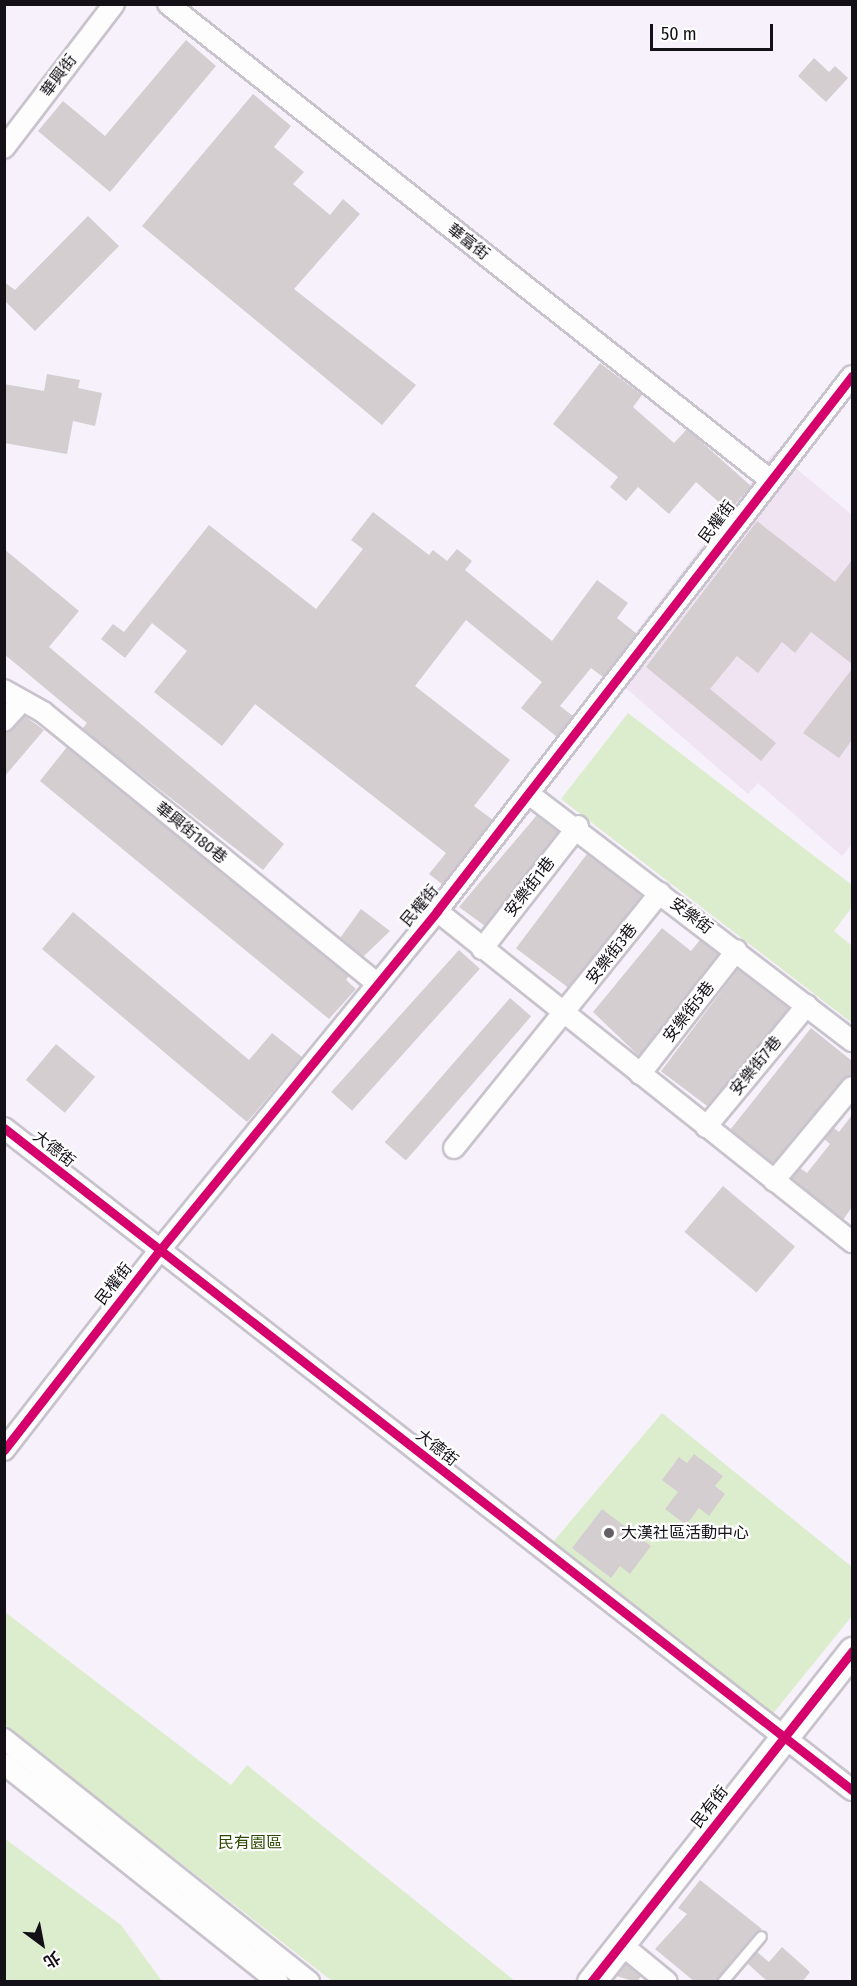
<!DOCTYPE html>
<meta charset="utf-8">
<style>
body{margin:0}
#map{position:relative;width:857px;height:1986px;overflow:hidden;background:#f6f1fb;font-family:"Fira Sans Condensed","Noto Sans TC",sans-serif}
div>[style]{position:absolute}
.industrial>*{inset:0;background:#f0e4f2}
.green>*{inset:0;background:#dcedcd}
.building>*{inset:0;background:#d4ced0;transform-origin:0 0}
.roads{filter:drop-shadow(2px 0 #c8c3cc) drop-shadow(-2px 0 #c8c3cc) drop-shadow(0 2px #c8c3cc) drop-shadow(0 -2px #c8c3cc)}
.lane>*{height:9px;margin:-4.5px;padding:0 4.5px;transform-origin:4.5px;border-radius:4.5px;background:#fefdfe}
.street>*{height:20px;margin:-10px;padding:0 10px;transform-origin:10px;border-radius:10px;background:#fefdfe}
.secondary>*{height:27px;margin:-13.5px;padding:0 13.5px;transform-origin:13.5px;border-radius:13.5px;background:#fefdfe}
.cycleway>*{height:9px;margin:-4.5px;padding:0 4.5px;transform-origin:4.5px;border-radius:4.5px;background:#d6006c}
.dots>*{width:16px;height:16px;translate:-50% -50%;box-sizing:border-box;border:3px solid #fff;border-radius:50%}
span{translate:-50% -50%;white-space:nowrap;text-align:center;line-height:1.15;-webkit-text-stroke:4.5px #fff;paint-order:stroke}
.street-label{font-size:16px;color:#141017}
.poi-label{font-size:16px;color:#141017}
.left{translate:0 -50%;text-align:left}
.park-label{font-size:16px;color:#2c4a01}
.frame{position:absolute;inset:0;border:6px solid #141017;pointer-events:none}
.north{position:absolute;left:12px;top:1914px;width:60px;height:60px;-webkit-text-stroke:4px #fff;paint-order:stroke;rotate:148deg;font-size:16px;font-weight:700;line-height:24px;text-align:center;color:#141017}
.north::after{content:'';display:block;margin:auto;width:21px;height:27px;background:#141017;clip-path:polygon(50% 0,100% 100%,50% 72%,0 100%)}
.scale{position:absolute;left:650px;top:24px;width:123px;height:27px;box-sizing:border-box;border:3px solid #141017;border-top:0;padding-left:8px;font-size:18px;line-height:21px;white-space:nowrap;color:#141017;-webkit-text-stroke:4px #fff;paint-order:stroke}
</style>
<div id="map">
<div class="industrial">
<div style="clip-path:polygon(775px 451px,852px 515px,852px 844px,842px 856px,758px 783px,748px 794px,606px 671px)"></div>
</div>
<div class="green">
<div style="clip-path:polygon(628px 713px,852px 885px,852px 907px,834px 931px,852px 946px,852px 1023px,561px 799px)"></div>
<div style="clip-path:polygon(662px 1413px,852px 1567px,852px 1616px,771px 1716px,553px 1542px)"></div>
<div style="clip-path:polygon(5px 1612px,231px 1785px,247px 1765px,515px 1981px,332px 1981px,5px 1726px)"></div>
<div style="clip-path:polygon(4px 1838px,121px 1925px,162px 1981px,5px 1981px)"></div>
</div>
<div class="building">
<div style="clip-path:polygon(186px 40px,216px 66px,110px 192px,38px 131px,63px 101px,105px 136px)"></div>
<div style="clip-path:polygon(814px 58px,829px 72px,835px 66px,848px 78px,826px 102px,798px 76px)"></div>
<div style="clip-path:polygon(253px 94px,291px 126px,274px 147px,304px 172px,293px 184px,330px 215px,343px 199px,360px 214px,294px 289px,416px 385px,382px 425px,142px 226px)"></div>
<div style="clip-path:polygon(88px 216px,119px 246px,35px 331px,4px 300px,4px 282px,15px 290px)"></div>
<div style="clip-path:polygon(600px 363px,642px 395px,633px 407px,674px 443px,687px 429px,751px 486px,729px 511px,696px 482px,669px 514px,638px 487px,626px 501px,610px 487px,618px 477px,553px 424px)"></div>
<div style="clip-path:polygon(47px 374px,80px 380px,78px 388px,102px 393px,95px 426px,73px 421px,67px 454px,4px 443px,4px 384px,44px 391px)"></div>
<div style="clip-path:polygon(373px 512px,429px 555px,433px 550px,447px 561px,457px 549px,472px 561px,465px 570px,552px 641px,597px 580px,628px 603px,617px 618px,637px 634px,603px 677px,591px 668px,560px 706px,573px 716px,557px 737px,521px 708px,542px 682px,466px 620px,415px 686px,510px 760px,474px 806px,493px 820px,442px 884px,429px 874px,446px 853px,255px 704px,222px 746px,154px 692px,187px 651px,152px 623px,125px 658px,101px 639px,113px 624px,124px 632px,209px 525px,316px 609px,363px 549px,351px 540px)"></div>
<div style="clip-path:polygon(757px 521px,835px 582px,852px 560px,852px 664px,811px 632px,795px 653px,782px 642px,758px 673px,737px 656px,710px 689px,776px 743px,761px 761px,646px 667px)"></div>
<div style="clip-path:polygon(4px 549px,79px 611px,49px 647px,284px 844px,263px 870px,82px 729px,87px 723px,4px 654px)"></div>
<div style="clip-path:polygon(852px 669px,852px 740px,839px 758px,803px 733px)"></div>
<div style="clip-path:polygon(25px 716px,44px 730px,4px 777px,4px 733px)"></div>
<div style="clip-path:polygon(67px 747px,349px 976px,346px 980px,356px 989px,329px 1019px,40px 781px)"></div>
<div style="clip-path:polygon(537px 815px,558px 832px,485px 926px,459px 907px)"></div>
<div style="left:587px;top:854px;width:69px;height:118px;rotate:37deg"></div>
<div style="clip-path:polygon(361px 909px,390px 931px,363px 957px,340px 938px)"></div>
<div style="clip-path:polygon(73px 912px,249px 1060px,272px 1033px,302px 1057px,247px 1122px,42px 949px)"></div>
<div style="clip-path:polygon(662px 928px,691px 951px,700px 940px,719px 954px,639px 1056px,593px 1012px)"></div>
<div style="left:459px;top:950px;width:28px;height:191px;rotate:42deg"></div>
<div style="left:738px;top:969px;width:64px;height:128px;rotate:37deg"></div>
<div style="left:510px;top:998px;width:28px;height:191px;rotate:41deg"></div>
<div style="clip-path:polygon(811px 1028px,852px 1061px,852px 1075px,843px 1079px,773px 1164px,730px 1130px)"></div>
<div style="left:56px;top:1044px;width:51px;height:47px;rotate:40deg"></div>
<div style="clip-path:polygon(852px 1115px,852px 1207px,843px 1220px,792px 1179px,800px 1168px,807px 1173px,830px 1144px,824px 1139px,834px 1128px,839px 1132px)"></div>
<div style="left:723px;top:1186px;width:94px;height:60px;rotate:40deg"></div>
<div style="clip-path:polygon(694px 1454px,723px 1476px,715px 1486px,725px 1494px,709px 1516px,699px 1508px,686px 1525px,665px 1509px,678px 1492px,662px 1480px,679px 1457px,687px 1463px)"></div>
<div style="clip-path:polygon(602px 1509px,651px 1546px,630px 1574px,620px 1566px,611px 1578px,572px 1548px)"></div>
<div style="clip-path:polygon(700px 1880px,762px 1929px,715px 1982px,695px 1982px,655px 1949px,687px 1914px,678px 1908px)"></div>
<div style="clip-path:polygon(782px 1947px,810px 1972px,802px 1982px,768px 1982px,747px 1963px,757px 1952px,769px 1962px)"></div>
<div style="clip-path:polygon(626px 1964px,641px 1976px,637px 1982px,616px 1976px)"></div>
</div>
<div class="roads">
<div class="lane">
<div style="left:722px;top:1982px;width:60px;rotate:-49.7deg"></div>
</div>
<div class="street">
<div style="left:168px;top:4px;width:766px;rotate:38.32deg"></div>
<div style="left:4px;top:148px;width:181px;rotate:-52.6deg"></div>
<div style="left:4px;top:690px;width:45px;rotate:29.4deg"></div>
<div style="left:43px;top:712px;width:428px;rotate:39.1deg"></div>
<div style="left:4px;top:721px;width:25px;rotate:-48deg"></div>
<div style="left:529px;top:794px;width:407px;rotate:37.4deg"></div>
<div style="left:437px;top:911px;width:531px;rotate:38.58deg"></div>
<div style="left:482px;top:949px;width:156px;rotate:-52deg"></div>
<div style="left:640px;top:1074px;width:157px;rotate:-52deg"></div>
<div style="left:706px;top:1127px;width:158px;rotate:-50.4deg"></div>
<div style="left:4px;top:1128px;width:1076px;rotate:37.98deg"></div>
<div style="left:454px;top:1148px;width:328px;rotate:-51.1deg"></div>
<div style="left:774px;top:1181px;width:122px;rotate:-50.3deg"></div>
<div style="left:4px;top:1450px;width:252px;rotate:-52.1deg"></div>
<div style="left:159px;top:1251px;width:439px;rotate:-50.7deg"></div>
<div style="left:437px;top:911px;width:677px;rotate:-52.2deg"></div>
<div style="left:4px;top:1739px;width:390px;rotate:38.5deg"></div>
<div style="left:4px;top:1764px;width:350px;rotate:38.5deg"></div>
<div style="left:622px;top:1945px;width:58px;rotate:39.4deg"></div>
</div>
<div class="secondary">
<div style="left:591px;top:1982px;width:422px;rotate:-51.7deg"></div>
</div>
</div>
<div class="cycleway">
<div style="left:4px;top:1128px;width:1076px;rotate:37.98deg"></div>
<div style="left:4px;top:1450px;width:252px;rotate:-52.1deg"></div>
<div style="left:159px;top:1251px;width:439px;rotate:-50.7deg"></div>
<div style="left:437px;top:911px;width:677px;rotate:-52.2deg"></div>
<div style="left:591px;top:1982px;width:422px;rotate:-51.7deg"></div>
</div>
<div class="dots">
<div style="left:609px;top:1533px;background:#635f67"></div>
</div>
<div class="street-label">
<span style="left:59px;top:76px;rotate:-53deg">華興街</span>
<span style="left:468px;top:242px;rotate:38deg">華富街</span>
<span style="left:717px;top:522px;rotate:-53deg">民權街</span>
<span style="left:191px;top:833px;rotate:39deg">華興街180巷</span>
<span style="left:530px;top:887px;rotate:-52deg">安樂街1巷</span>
<span style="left:420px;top:906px;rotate:-50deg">民權街</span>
<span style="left:691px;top:916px;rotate:37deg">安樂街</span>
<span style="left:612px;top:954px;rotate:-52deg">安樂街3巷</span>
<span style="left:689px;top:1012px;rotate:-52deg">安樂街5巷</span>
<span style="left:756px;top:1066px;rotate:-51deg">安樂街7巷</span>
<span style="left:54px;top:1149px;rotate:38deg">大德街</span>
<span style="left:114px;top:1284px;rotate:-52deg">民權街</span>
<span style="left:437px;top:1448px;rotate:38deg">大德街</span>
<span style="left:710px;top:1807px;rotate:-52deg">民有街</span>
</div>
<div class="poi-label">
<span class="left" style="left:621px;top:1533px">大漢社區活動中心</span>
</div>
<div class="park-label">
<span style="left:250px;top:1843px">民有園區</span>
</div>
<div class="frame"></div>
<div class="north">北</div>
<div class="scale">50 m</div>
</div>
